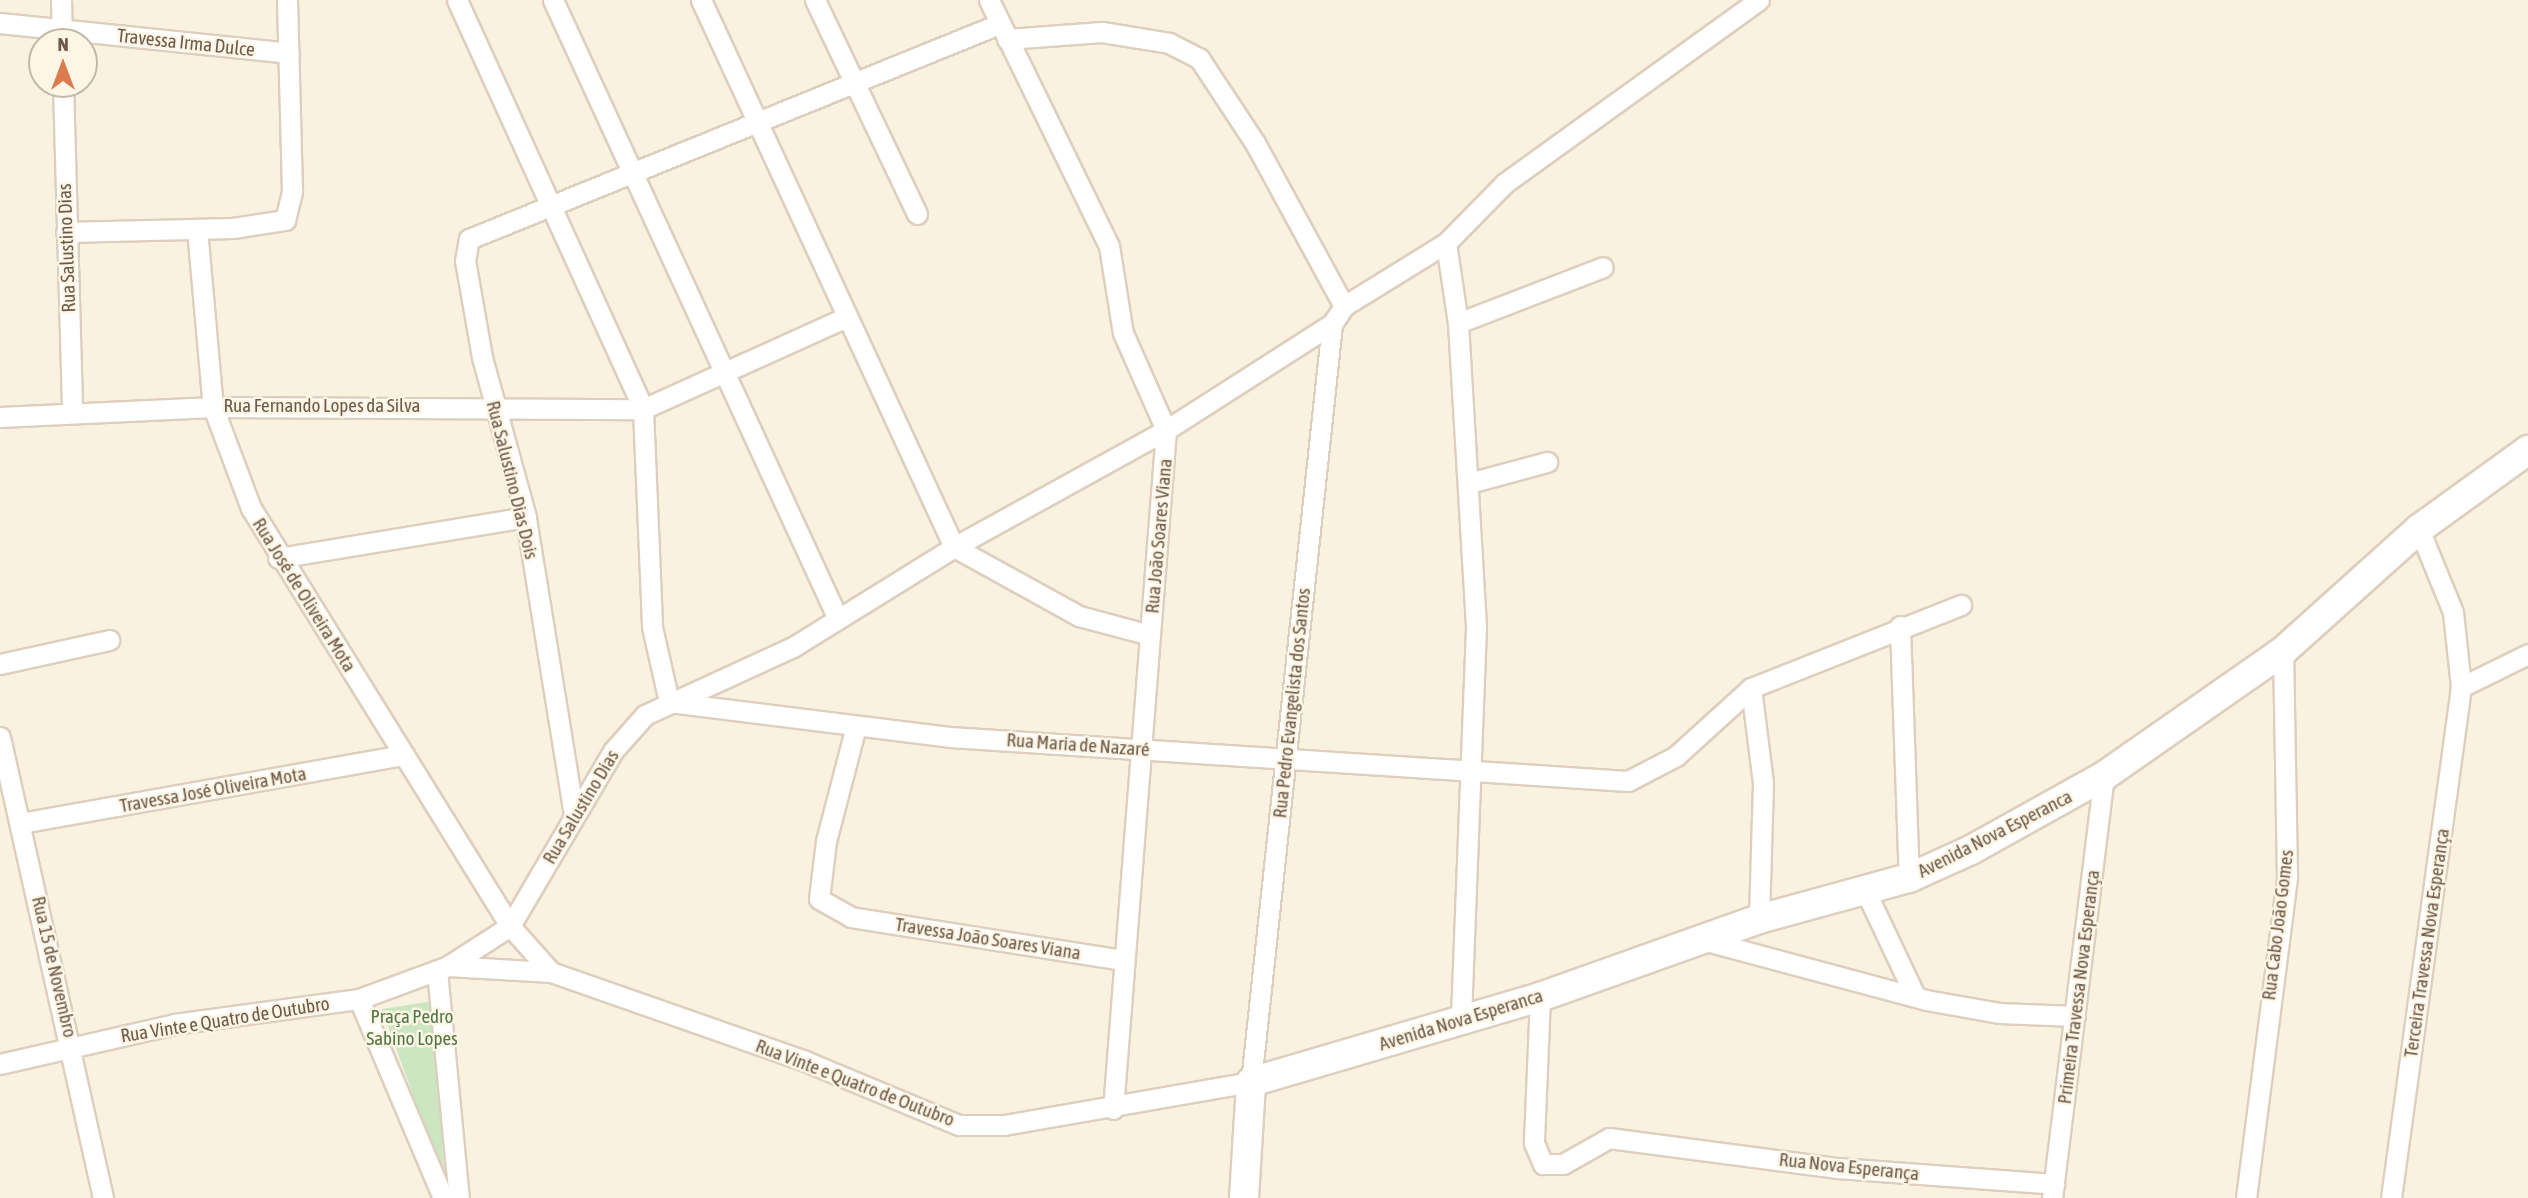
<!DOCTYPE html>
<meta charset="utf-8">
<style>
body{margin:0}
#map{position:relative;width:2528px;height:1198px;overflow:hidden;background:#faf2e0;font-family:"Asap Condensed",sans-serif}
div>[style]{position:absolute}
.green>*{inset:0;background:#cce6c1}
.roads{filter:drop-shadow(2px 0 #ddcfbd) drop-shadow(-2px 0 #ddcfbd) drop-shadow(0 2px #ddcfbd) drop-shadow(0 -2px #ddcfbd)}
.street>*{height:19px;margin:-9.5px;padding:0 9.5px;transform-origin:9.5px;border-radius:9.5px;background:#fff}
.secondary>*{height:28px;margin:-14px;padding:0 14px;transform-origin:14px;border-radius:14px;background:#fff}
span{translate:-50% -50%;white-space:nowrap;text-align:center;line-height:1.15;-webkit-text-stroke:5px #fdf6e6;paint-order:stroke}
.street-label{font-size:19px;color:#6e5a4a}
.park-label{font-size:19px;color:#507946}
.north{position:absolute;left:28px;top:28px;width:70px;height:70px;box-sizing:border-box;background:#fdf6e6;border:2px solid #c4b8a8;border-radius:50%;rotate:0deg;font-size:19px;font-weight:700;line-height:28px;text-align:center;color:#6e5a4a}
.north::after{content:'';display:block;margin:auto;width:24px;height:32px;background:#db7b4e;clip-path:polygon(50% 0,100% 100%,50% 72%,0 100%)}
</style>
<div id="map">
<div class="green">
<div style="clip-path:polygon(433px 1001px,445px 1184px,382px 1009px)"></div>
</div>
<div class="roads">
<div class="street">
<div style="left:61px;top:0;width:41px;rotate:88.6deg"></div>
<div style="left:457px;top:0;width:449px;rotate:65.5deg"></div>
<div style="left:643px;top:409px;width:218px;rotate:87.6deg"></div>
<div style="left:652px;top:627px;width:77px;rotate:77.2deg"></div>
<div style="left:669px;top:702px;width:283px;rotate:7.1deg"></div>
<div style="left:950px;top:737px;width:679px;rotate:3.71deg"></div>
<div style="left:1628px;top:781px;width:54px;rotate:-27.5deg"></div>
<div style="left:1676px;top:756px;width:101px;rotate:-42.2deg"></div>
<div style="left:1751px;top:688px;width:226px;rotate:-21.6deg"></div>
<div style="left:553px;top:0;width:681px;rotate:65.28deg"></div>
<div style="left:701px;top:0;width:603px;rotate:65.18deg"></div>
<div style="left:954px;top:547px;width:143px;rotate:28.9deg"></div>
<div style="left:1079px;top:616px;width:73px;rotate:15deg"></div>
<div style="left:815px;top:0;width:237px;rotate:64.5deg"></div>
<div style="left:989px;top:0;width:274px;rotate:64deg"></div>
<div style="left:1109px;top:246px;width:88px;rotate:80.9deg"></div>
<div style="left:1123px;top:333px;width:106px;rotate:66.1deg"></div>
<div style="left:1166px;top:430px;width:681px;rotate:94.46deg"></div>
<div style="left:0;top:23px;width:290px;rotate:5.9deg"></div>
<div style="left:1007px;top:39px;width:95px;rotate:-4.2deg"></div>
<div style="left:1102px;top:32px;width:68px;rotate:9.3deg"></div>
<div style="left:1169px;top:43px;width:34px;rotate:27deg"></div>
<div style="left:1199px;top:58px;width:102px;rotate:56.6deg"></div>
<div style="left:1255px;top:143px;width:186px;rotate:61.4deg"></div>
<div style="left:63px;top:84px;width:328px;rotate:88.4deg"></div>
<div style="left:197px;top:229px;width:179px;rotate:84.9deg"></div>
<div style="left:213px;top:407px;width:108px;rotate:69.4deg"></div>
<div style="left:251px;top:508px;width:492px;rotate:58.2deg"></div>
<div style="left:510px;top:926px;width:203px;rotate:-59.5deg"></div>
<div style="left:613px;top:751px;width:48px;rotate:-48.4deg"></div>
<div style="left:645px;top:715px;width:163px;rotate:-24.7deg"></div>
<div style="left:793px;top:647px;width:190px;rotate:-31.8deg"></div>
<div style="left:954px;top:547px;width:242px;rotate:-28.9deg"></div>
<div style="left:1166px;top:430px;width:197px;rotate:-32.6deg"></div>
<div style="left:1332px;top:324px;width:22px;rotate:-56deg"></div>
<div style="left:1344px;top:306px;width:120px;rotate:-31.7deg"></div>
<div style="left:1446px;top:243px;width:84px;rotate:-45.5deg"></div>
<div style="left:1505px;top:183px;width:313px;rotate:-35.8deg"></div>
<div style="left:66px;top:232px;width:167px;rotate:-1.4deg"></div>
<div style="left:233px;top:228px;width:53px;rotate:-8.7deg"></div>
<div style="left:285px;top:220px;width:30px;rotate:-76deg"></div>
<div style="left:292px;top:191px;width:191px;rotate:-91.5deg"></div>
<div style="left:1446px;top:243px;width:81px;rotate:81.5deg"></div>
<div style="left:1458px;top:323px;width:305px;rotate:86.6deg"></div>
<div style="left:1476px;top:627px;width:394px;rotate:92.2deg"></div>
<div style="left:1458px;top:323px;width:155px;rotate:-21.1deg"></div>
<div style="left:0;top:417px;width:213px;rotate:-2.7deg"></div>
<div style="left:213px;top:407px;width:430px;rotate:0.3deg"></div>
<div style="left:643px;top:409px;width:224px;rotate:-24.3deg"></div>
<div style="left:1469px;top:483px;width:81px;rotate:-15.1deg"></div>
<div style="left:278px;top:558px;width:251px;rotate:-9.4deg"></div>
<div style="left:1900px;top:626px;width:252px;rotate:88deg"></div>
<div style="left:0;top:664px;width:112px;rotate:-12.4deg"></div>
<div style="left:2461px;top:687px;width:75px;rotate:-26.2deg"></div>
<div style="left:1751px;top:688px;width:96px;rotate:82.8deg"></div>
<div style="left:1763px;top:783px;width:136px;rotate:91.7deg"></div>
<div style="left:856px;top:726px;width:119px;rotate:104.6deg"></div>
<div style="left:826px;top:841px;width:58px;rotate:96.9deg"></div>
<div style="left:819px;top:899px;width:37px;rotate:29deg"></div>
<div style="left:851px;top:917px;width:276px;rotate:9deg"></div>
<div style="left:0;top:737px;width:472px;rotate:77.4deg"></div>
<div style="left:574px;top:815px;width:302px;rotate:-99.2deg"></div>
<div style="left:526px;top:517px;width:166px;rotate:-105.4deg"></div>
<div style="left:482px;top:357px;width:97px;rotate:-100deg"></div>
<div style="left:465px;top:261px;width:22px;rotate:-80deg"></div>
<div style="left:469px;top:239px;width:572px;rotate:-22.08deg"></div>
<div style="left:21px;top:823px;width:389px;rotate:-10.1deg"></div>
<div style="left:1865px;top:890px;width:117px;rotate:64.7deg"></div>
<div style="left:1699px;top:939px;width:235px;rotate:15deg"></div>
<div style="left:1926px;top:1000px;width:74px;rotate:10.1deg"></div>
<div style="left:1999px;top:1013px;width:76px;rotate:2.3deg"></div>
<div style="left:449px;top:966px;width:102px;rotate:3.4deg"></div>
<div style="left:437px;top:971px;width:228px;rotate:84.5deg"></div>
<div style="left:1540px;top:997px;width:146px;rotate:92.4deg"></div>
<div style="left:1534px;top:1143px;width:23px;rotate:67deg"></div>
<div style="left:1543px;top:1164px;width:20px"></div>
<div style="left:1563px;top:1164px;width:53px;rotate:-29.5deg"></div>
<div style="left:1609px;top:1138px;width:231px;rotate:7.5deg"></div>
<div style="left:1838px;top:1168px;width:217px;rotate:4.2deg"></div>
<div style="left:359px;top:999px;width:216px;rotate:67.1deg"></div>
<div style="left:0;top:1064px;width:179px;rotate:-12.9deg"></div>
<div style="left:174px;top:1024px;width:187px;rotate:-7.7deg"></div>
<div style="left:359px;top:999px;width:95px;rotate:-20.3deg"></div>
<div style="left:448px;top:966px;width:74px;rotate:-32.8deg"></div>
<div style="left:510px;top:926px;width:62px;rotate:48.3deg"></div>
<div style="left:551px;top:972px;width:269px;rotate:19.3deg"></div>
<div style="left:805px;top:1061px;width:167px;rotate:22.6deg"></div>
<div style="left:959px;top:1125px;width:45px"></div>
<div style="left:1004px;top:1125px;width:251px;rotate:-9.9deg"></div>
<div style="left:1251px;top:1082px;width:762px;rotate:-83.9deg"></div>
<div style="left:2052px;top:1198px;width:425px;rotate:-83deg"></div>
<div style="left:2246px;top:1198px;width:324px;rotate:-82.7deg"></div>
<div style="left:2287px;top:877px;width:226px;rotate:-91deg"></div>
<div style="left:2391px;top:1198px;width:516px;rotate:-82.2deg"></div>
<div style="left:2461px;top:687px;width:75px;rotate:-96.1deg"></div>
<div style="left:2453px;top:612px;width:90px;rotate:-112.3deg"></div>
</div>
<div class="secondary">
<div style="left:1244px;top:1198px;width:116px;rotate:-86.5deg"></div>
<div style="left:1251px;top:1082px;width:301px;rotate:-16.4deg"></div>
<div style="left:1540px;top:997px;width:232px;rotate:-19.6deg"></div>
<div style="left:1759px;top:919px;width:156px;rotate:-15.3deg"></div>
<div style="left:1909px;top:878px;width:68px;rotate:-24.3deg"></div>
<div style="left:1971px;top:850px;width:152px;rotate:-29.1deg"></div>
<div style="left:2104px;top:776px;width:218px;rotate:-34.9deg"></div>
<div style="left:2283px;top:651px;width:183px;rotate:-41.9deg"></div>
<div style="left:2419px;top:529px;width:135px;rotate:-35.9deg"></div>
</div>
</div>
<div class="street-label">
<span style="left:186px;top:43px;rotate:6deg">Travessa Irma Dulce</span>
<span style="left:67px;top:248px;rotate:-92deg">Rua Salustino Dias</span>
<span style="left:322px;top:406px">Rua Fernando Lopes da Silva</span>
<span style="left:512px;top:480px;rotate:76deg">Rua Salustino Dias Dois</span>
<span style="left:1159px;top:536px;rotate:-85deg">Rua João Soares Viana</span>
<span style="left:304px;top:595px;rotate:58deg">Rua José de Oliveira Mota</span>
<span style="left:1292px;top:703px;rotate:-84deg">Rua Pedro Evangelista dos Santos</span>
<span style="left:1078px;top:745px;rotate:4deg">Rua Maria de Nazaré</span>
<span style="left:213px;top:790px;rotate:-10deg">Travessa José Oliveira Mota</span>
<span style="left:581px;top:807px;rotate:-59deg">Rua Salustino Dias</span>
<span style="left:1995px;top:834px;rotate:-27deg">Avenida Nova Esperanca</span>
<span style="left:2278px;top:925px;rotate:-83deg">Rua Cabo João Gomes</span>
<span style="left:988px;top:939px;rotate:9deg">Travessa João Soares Viana</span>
<span style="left:2427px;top:943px;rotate:-82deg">Terceira Travessa Nova Esperança</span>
<span style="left:54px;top:967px;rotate:77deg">Rua 15 de Novembro</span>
<span style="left:2079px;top:987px;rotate:-83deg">Primeira Travessa Nova Esperança</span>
<span style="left:225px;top:1020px;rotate:-9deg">Rua Vinte e Quatro de Outubro</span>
<span style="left:1461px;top:1020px;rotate:-17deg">Avenida Nova Esperanca</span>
<span style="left:855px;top:1083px;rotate:21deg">Rua Vinte e Quatro de Outubro</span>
<span style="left:1849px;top:1167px;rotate:6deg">Rua Nova Esperança</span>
</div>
<div class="park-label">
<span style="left:412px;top:1028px">Praça Pedro<br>Sabino Lopes</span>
</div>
<div class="north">N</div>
</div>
